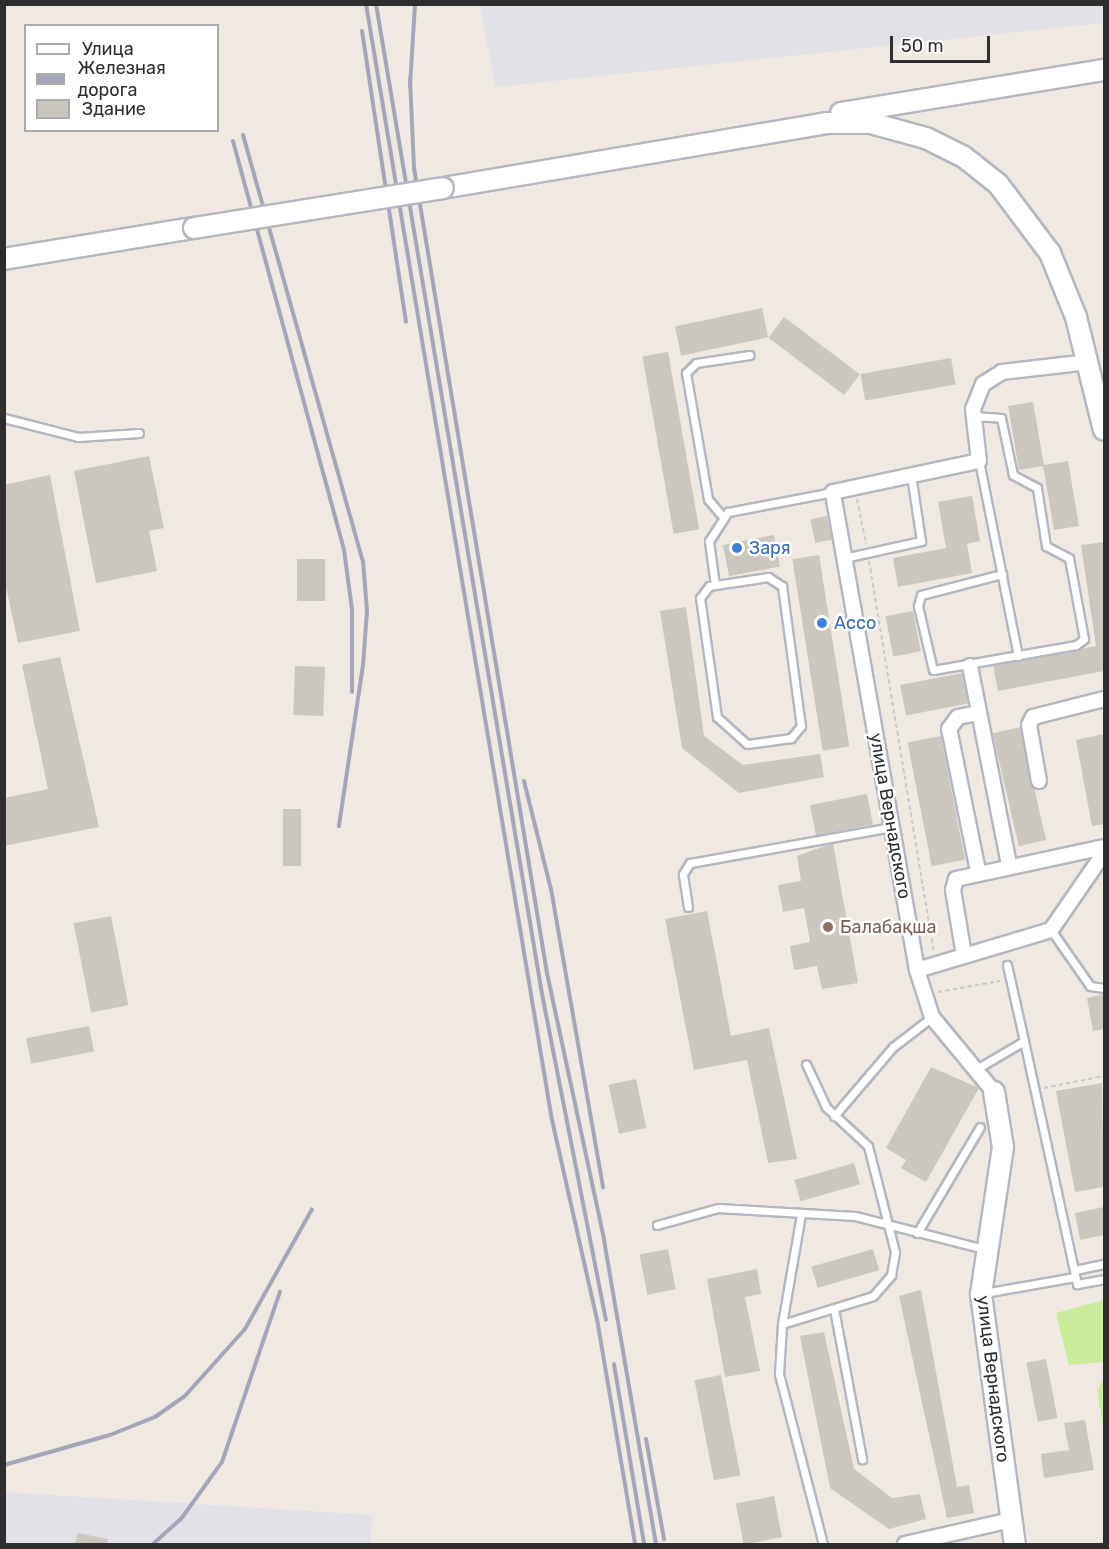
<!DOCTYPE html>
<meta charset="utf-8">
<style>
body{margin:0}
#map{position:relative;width:1109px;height:1549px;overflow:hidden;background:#efe9e1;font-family:Rubik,sans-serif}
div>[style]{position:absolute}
.industrial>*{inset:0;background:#e3e1e8}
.pitch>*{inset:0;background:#c9ec9a}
.building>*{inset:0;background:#cbc7bf;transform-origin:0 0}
.path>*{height:2px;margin-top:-1px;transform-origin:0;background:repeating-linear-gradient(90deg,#c9c9c9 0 4.5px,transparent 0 7.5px)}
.roads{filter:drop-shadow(2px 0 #b4b7c1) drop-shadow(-2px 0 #b4b7c1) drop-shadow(0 2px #b4b7c1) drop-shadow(0 -2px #b4b7c1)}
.lane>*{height:7px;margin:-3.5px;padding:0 3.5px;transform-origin:3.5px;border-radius:3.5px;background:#fff}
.street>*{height:14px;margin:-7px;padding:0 7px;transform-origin:7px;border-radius:7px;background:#fff}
.secondary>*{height:20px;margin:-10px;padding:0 10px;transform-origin:10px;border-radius:10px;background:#fff}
.rail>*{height:4px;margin:-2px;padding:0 2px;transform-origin:2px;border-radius:2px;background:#a3a6b8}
.bridges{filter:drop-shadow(2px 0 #b4b7c1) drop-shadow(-2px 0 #b4b7c1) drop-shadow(0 2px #b4b7c1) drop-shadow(0 -2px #b4b7c1)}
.secondary-bridge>*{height:20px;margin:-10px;padding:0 10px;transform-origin:10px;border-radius:10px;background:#fff}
.dots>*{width:16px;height:16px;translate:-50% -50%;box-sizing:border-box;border:3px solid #fff;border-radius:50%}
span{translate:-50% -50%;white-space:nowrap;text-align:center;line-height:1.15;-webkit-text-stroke:5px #fff;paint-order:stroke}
.shop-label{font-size:18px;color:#366cbe}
.left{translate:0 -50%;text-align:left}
.street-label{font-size:18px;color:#2e2e2e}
.education-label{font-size:18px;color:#785e54}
.frame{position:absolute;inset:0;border:6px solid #2e2e2e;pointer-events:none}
.legend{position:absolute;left:24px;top:24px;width:195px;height:108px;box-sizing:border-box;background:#fff;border:2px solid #ababab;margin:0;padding:8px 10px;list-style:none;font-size:18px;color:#2e2e2e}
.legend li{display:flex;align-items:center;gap:12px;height:30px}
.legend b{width:30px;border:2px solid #ababab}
.scale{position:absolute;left:890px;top:36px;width:100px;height:27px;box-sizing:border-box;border:3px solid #2e2e2e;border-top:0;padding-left:8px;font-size:18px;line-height:21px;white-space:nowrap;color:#2e2e2e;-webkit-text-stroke:4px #fff;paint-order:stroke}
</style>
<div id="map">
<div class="industrial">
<div style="clip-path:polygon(1104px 4px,1104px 23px,495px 87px,480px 5px)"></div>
<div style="clip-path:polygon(4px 1492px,373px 1515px,370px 1544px,5px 1544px)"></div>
</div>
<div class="pitch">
<div style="clip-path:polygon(1104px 1300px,1104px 1362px,1069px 1365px,1056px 1313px)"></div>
<div style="clip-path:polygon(1104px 1379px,1104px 1431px,1097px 1390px)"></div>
</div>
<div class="building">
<div style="left:762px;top:308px;width:30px;height:89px;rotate:78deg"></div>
<div style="left:784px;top:317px;width:95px;height:26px;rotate:37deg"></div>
<div style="left:668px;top:352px;width:180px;height:26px;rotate:80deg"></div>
<div style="left:951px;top:358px;width:27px;height:92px;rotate:80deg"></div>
<div style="clip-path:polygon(1033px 402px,1044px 465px,1068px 461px,1079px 526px,1054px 530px,1043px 466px,1019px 470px,1008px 406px)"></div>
<div style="clip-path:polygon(149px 456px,164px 528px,149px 531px,157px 571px,96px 583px,74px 471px)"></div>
<div style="clip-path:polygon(50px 475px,80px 631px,18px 643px,4px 577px,4px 485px)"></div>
<div style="clip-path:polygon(972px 496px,980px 541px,967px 544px,972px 573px,898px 587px,893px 558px,946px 548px,938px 502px)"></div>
<div style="left:827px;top:516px;width:24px;height:17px;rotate:78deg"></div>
<div style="left:774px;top:535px;width:32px;height:52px;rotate:79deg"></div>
<div style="clip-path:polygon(1104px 542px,1104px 671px,998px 691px,993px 666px,1096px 646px,1081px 545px)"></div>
<div style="left:819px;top:555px;width:194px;height:27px;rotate:81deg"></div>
<div style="left:297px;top:559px;width:28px;height:42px"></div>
<div style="clip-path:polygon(686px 607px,704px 736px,743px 765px,820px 754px,824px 777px,739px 793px,682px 748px,660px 611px)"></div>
<div style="left:913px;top:611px;width:41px;height:28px;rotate:79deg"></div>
<div style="clip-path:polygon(60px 657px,99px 827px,4px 846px,4px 798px,48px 789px,22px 665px)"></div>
<div style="left:295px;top:666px;width:30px;height:49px;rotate:2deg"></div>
<div style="left:962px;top:673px;width:31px;height:63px;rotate:79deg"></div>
<div style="left:1020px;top:727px;width:116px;height:28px;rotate:77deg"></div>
<div style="clip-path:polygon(1104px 734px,1104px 824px,1092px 826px,1076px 740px)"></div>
<div style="left:941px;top:736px;width:126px;height:34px;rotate:79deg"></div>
<div style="left:867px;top:794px;width:31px;height:58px;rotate:79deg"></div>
<div style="left:283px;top:809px;width:18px;height:57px"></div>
<div style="clip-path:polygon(833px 843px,858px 983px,822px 989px,817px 966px,794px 970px,790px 946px,810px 942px,804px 908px,783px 912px,778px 885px,801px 881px,797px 856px)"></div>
<div style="clip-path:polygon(707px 911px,731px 1036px,769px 1028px,797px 1159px,768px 1163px,747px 1060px,694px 1070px,665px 919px)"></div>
<div style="left:111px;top:916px;width:91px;height:38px;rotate:79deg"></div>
<div style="clip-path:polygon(1104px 994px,1104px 1029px,1093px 1031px,1087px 998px)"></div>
<div style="left:89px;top:1026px;width:26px;height:64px;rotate:79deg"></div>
<div style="clip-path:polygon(931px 1067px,979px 1088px,926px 1182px,901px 1168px,906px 1160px,886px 1148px)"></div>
<div style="left:636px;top:1079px;width:50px;height:28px;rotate:78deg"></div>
<div style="clip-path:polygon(1102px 1083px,1104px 1187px,1075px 1192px,1056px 1091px)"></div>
<div style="left:854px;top:1163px;width:22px;height:62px;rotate:74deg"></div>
<div style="clip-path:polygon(1104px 1207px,1104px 1235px,1080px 1240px,1075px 1213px)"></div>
<div style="left:668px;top:1249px;width:41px;height:29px;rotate:79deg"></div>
<div style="left:873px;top:1249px;width:22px;height:64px;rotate:74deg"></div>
<div style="clip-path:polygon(757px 1269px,761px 1294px,745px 1297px,760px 1371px,725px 1377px,707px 1279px)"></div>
<div style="clip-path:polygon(921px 1290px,957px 1487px,969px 1485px,974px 1513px,947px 1518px,899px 1296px)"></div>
<div style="clip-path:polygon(824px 1332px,854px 1469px,892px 1498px,920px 1494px,926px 1519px,889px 1529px,830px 1488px,800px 1336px)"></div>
<div style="left:1046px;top:1359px;width:60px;height:20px;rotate:79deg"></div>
<div style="left:721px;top:1375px;width:102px;height:27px;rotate:79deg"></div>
<div style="clip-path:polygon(1085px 1420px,1094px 1470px,1044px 1478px,1041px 1454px,1069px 1450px,1064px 1423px)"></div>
<div style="left:774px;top:1496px;width:42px;height:39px;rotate:79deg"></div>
<div style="clip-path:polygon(77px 1533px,108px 1539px,107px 1545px,75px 1545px)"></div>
</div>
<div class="path">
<div style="left:857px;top:499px;width:46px;rotate:78.7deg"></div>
<div style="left:869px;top:561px;width:396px;rotate:80.6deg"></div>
<div style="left:938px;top:992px;width:63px;rotate:-10.1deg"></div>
<div style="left:1044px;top:1088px;width:61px;rotate:-11.3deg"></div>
</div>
<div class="roads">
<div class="lane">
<div style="left:974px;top:416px;width:27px;rotate:4deg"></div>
<div style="left:1001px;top:418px;width:58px;rotate:78.1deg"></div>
<div style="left:1013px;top:475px;width:27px;rotate:28deg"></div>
<div style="left:1037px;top:488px;width:59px;rotate:81.2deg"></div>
<div style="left:1046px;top:546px;width:26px;rotate:28deg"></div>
<div style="left:1069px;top:558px;width:82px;rotate:79.5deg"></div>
<div style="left:1084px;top:639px;width:10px;rotate:143deg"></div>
<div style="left:1076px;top:645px;width:145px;rotate:170.1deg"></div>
<div style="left:933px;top:670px;width:66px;rotate:-103.2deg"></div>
<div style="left:918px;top:606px;width:11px;rotate:-75deg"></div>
<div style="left:921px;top:595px;width:84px;rotate:-14.5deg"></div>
<div style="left:4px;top:418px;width:76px;rotate:14.4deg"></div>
<div style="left:78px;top:437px;width:61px;rotate:-3.8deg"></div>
<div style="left:979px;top:461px;width:199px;rotate:78.7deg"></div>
<div style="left:723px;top:517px;width:23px;rotate:-130deg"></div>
<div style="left:708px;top:499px;width:128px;rotate:-99.9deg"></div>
<div style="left:686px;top:373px;width:14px;rotate:-45deg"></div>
<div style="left:696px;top:363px;width:54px;rotate:-8.6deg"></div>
<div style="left:844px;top:558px;width:79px;rotate:-12.4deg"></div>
<div style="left:921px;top:541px;width:67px;rotate:-98.6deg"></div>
<div style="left:768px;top:577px;width:17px;rotate:33deg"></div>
<div style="left:782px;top:586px;width:141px;rotate:82.3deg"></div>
<div style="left:801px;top:726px;width:16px;rotate:130deg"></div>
<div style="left:791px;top:738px;width:44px;rotate:172.2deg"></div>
<div style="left:747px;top:744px;width:40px;rotate:-138deg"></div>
<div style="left:717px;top:717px;width:120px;rotate:-98.1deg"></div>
<div style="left:700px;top:598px;width:15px;rotate:-53deg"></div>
<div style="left:709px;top:586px;width:60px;rotate:-8.7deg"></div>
<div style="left:715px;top:585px;width:44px;rotate:-97.8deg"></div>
<div style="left:709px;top:541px;width:35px;rotate:-57deg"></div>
<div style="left:728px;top:512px;width:107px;rotate:-10.8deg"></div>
<div style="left:688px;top:907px;width:33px;rotate:-99deg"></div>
<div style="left:683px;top:874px;width:13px;rotate:-58deg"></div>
<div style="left:690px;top:863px;width:205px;rotate:-10.1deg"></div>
<div style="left:1051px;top:930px;width:68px;rotate:55.1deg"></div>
<div style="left:1090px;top:986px;width:14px;rotate:8deg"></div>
<div style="left:1024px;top:1041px;width:249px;rotate:77.7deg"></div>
<div style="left:1077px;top:1284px;width:27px;rotate:-10deg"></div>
<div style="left:978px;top:1068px;width:53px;rotate:-30.4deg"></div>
<div style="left:1024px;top:1041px;width:78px;rotate:-102.6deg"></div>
<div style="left:834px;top:1116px;width:91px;rotate:-49.5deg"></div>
<div style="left:893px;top:1047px;width:49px;rotate:-37.6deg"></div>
<div style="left:801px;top:1214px;width:112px;rotate:99.8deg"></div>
<div style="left:782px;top:1324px;width:95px;rotate:-17.1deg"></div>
<div style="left:873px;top:1296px;width:28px;rotate:-49deg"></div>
<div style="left:891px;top:1275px;width:23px;rotate:-80deg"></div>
<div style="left:895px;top:1252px;width:109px;rotate:-104.3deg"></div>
<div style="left:868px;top:1146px;width:57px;rotate:-137.1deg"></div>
<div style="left:826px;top:1107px;width:47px;rotate:-114.9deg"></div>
<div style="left:657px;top:1225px;width:63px;rotate:-15.6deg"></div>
<div style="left:718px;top:1208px;width:137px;rotate:3.3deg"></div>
<div style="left:855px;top:1216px;width:133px;rotate:14.3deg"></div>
<div style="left:917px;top:1233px;width:123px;rotate:-59.3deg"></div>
<div style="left:1075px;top:1270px;width:30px;rotate:-12deg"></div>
<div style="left:984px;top:1293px;width:92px;rotate:-10deg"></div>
<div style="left:834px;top:1309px;width:153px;rotate:79.4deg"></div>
<div style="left:782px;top:1324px;width:50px;rotate:93.4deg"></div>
<div style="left:779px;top:1374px;width:176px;rotate:75.5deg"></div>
</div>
<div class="street">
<div style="left:970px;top:666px;width:203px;rotate:78.9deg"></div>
<div style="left:1039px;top:781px;width:57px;rotate:-100.1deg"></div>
<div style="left:1029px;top:725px;width:9px;rotate:-63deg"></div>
<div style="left:1033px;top:717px;width:73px;rotate:-14.2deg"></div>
<div style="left:978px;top:871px;width:145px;rotate:-101.5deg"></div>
<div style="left:949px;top:729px;width:15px;rotate:-53deg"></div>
<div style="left:958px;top:717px;width:21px;rotate:-11deg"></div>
<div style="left:964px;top:955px;width:66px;rotate:-99.6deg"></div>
<div style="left:953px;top:890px;width:11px;rotate:-75deg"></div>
<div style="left:956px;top:879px;width:151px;rotate:-12.2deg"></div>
<div style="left:917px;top:970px;width:140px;rotate:-16.6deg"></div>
<div style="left:1051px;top:930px;width:93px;rotate:-55.5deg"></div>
<div style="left:994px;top:1092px;width:97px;rotate:-129.6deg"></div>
<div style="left:932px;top:1017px;width:49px;rotate:-107.7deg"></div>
<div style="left:917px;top:970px;width:485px;rotate:-100deg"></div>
<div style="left:833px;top:492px;width:149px;rotate:-12deg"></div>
<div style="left:979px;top:461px;width:52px;rotate:-96.6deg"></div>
<div style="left:973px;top:409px;width:27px;rotate:-68deg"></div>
<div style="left:983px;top:384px;width:22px;rotate:-32deg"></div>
<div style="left:1002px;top:372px;width:87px;rotate:-6.6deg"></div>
<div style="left:905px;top:1544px;width:109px;rotate:-12.8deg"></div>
</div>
<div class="secondary">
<div style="left:841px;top:113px;width:266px;rotate:-9.3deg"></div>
<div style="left:443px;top:188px;width:389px;rotate:-9.6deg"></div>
<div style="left:827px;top:123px;width:44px"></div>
<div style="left:871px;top:123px;width:57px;rotate:15.3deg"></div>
<div style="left:926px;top:138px;width:42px;rotate:26.6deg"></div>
<div style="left:964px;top:157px;width:43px;rotate:38.5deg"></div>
<div style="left:998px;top:184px;width:86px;rotate:53deg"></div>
<div style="left:1050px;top:253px;width:69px;rotate:67.9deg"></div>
<div style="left:1076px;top:317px;width:116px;rotate:76.1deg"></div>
<div style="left:4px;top:259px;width:193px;rotate:-9.3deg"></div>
<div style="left:994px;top:1092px;width:56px;rotate:80.7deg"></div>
<div style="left:1003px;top:1147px;width:149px;rotate:98.5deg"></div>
<div style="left:981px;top:1294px;width:252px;rotate:82.3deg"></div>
</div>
</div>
<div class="rail">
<div style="left:366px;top:4px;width:1131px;rotate:80.54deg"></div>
<div style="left:552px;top:1120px;width:204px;rotate:77.3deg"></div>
<div style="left:597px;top:1319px;width:228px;rotate:80.4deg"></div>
<div style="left:376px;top:4px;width:1004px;rotate:80.48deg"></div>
<div style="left:542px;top:994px;width:332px;rotate:78.9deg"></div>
<div style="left:362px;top:31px;width:294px;rotate:81.4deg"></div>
<div style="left:410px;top:79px;width:89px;rotate:87.4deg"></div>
<div style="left:414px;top:168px;width:816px;rotate:80.62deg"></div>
<div style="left:547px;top:973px;width:273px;rotate:77.9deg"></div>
<div style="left:604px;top:1240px;width:308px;rotate:80.3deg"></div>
<div style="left:410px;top:86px;width:82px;rotate:-86.5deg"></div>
<div style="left:243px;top:135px;width:443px;rotate:74.3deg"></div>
<div style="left:363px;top:561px;width:50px;rotate:85.4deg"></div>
<div style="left:367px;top:611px;width:54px;rotate:94.2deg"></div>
<div style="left:363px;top:665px;width:163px;rotate:98.5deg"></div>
<div style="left:233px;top:141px;width:424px;rotate:74.8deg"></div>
<div style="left:344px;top:550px;width:60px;rotate:82.3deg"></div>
<div style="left:352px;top:609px;width:83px;rotate:90deg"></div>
<div style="left:524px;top:781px;width:111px;rotate:76deg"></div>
<div style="left:551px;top:889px;width:303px;rotate:80.1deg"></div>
<div style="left:614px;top:1364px;width:182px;rotate:80.5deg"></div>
<div style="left:646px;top:1439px;width:102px;rotate:79.8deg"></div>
<div style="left:4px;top:1465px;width:110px;rotate:-15.8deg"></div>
<div style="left:110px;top:1435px;width:48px;rotate:-21.8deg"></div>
<div style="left:155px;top:1417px;width:35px;rotate:-35deg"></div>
<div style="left:184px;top:1397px;width:91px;rotate:-48.1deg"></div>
<div style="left:245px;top:1329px;width:137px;rotate:-60.8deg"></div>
<div style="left:153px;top:1544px;width:38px;rotate:-42deg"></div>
<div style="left:181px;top:1519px;width:70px;rotate:-54.3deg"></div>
<div style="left:222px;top:1462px;width:180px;rotate:-71.2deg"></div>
</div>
<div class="bridges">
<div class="secondary-bridge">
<div style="left:194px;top:228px;width:252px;rotate:-9.1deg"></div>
</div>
</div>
<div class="dots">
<div style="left:737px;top:548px;background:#3f7fe0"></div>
<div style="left:822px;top:623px;background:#3f7fe0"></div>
<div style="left:828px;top:927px;background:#8d6e63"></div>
</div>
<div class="shop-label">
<span class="left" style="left:749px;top:548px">Заря</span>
<span class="left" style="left:834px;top:623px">Ассо</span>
</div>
<div class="street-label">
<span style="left:890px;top:816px;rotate:80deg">улица Вернадского</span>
<span style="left:993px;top:1379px;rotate:83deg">улица Вернадского</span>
</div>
<div class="education-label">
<span class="left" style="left:840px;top:927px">Балабақша</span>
</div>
<div class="frame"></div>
<ul class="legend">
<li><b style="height:8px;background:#fff"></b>Улица</li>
<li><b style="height:8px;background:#a3a6b8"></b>Железная дорога</li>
<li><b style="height:16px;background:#cbc7bf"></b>Здание</li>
</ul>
<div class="scale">50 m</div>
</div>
